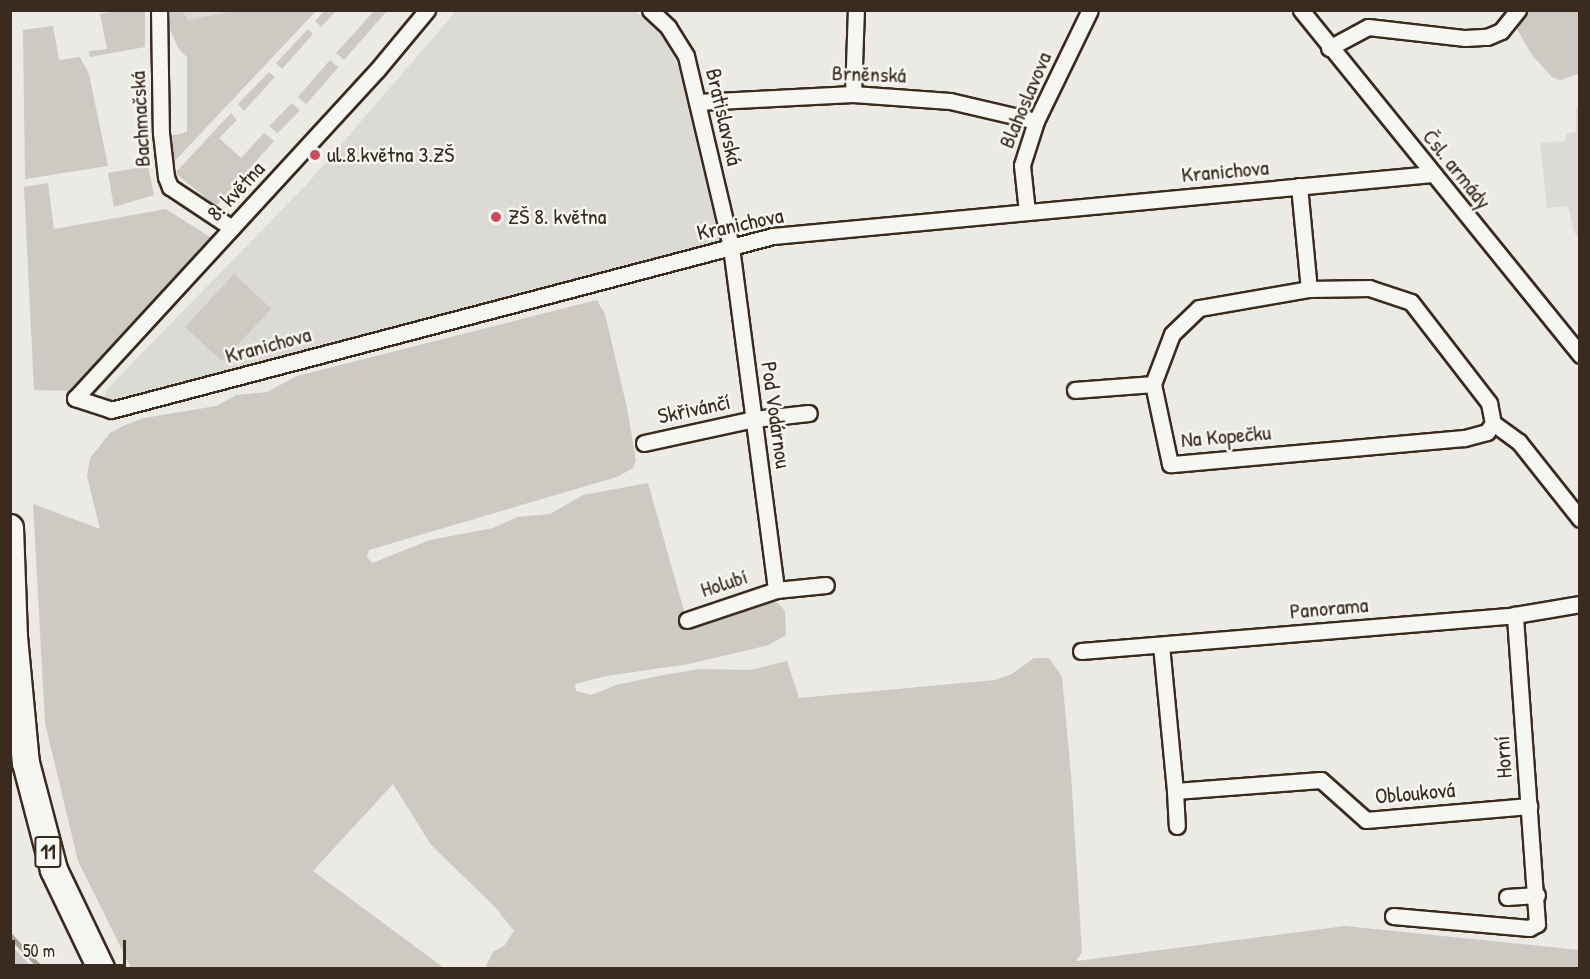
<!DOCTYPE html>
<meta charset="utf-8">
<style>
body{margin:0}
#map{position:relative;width:1590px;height:979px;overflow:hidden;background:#ebeae5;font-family:"Patrick Hand",sans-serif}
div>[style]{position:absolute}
.built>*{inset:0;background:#dcdad4}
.green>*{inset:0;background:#cdcac4;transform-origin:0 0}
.stream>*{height:4.5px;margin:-2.25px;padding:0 2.25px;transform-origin:2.25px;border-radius:2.25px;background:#a8a198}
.roads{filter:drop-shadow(2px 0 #3b2a1e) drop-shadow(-2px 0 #3b2a1e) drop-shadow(0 2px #3b2a1e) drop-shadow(0 -2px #3b2a1e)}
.minor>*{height:15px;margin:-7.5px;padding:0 7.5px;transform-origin:7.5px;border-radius:7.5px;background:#f6f6f2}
.primary>*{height:26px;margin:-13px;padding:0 13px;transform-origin:13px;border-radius:13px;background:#f6f6f2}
.dots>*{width:16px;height:16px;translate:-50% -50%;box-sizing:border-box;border:3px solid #f6f6f2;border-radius:50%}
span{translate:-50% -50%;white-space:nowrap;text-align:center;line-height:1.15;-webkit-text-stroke:5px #f6f6f2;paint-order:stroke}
.shield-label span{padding:2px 4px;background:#f6f6f2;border:2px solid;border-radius:4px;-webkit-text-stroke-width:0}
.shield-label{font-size:21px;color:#3b2a1e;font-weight:700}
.street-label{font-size:22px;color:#3b2a1e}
.poi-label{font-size:22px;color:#3b2a1e}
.left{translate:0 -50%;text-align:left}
.frame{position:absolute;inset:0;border:12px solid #3b2a1e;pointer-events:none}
.scale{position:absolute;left:12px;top:940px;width:114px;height:27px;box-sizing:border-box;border:3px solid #3b2a1e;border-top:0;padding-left:8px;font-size:18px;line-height:21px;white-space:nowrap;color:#3b2a1e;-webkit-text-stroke:4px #f6f6f2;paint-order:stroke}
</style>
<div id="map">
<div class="built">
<div style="clip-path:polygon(182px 11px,232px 11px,189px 20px)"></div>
<div style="clip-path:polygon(456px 11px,635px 11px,664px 38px,684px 77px,722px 242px,108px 401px,104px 397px,108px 388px,308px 183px)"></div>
<div style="clip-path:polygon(1579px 106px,1579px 238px,1574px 232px,1568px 206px,1547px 208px,1540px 143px,1565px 141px,1566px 134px,1576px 132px,1576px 108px)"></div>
</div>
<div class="green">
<div style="clip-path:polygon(119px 10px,145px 11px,145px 47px,90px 57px,89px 51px,107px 49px,100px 14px)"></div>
<div style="clip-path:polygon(325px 10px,336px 11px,321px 27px,315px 21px)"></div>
<div style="clip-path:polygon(169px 11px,182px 11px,189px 20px,232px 11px,316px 11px,171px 165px,170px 136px,187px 132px,187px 57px,178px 48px,169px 27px)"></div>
<div style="clip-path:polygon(374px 11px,387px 11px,344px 60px,336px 53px)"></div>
<div style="clip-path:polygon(1529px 11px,1579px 11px,1579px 74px,1560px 80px,1552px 77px,1532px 55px,1517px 29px)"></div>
<div style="clip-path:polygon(53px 26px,59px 60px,80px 57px,89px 74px,108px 166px,25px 179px,23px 30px)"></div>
<div style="clip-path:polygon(308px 29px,313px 34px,282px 69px,276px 63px)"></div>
<div style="left:330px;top:60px;width:11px;height:49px;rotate:41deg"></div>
<div style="clip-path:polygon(269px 72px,275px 77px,244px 111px,238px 104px)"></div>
<div style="left:292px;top:103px;width:11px;height:32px;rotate:45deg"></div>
<div style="clip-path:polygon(231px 113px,237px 120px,219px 138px,241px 158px,264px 133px,274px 141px,216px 206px,175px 173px)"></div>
<div style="clip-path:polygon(148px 166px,154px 195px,114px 207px,108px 173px)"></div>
<div style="clip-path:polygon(48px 183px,54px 229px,166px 209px,213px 239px,72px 391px,34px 390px,24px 187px)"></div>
<div style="left:234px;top:274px;width:51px;height:72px;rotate:43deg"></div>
<div style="clip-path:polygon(597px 300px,605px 314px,627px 408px,636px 460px,633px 468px,617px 477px,369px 550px,367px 557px,372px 563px,430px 540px,493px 528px,517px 517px,550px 514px,583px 495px,648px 483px,688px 625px,772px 602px,778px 603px,785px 611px,786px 635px,769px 645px,689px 664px,606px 676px,575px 684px,576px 691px,591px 695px,616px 685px,663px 675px,700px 669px,750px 670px,787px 661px,799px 698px,995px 680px,1012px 674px,1034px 658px,1049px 658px,1062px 677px,1071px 774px,1082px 952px,1076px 961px,1345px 926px,1579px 950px,1579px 968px,485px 968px,493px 952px,504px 946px,514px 931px,495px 907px,431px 845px,393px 784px,313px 871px,444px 968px,131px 968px,78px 861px,45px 723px,33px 504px,100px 529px,87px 476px,90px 458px,110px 433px,125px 425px,144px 418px,216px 406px,236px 395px,267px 392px,297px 376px)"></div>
<div style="clip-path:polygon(10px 945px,11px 945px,33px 968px,11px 968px)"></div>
</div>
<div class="stream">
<div style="left:10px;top:935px;width:45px;rotate:46.8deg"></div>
</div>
<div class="roads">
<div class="minor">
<div style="left:159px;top:10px;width:123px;rotate:89.1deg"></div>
<div style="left:161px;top:133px;width:44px;rotate:83.5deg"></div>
<div style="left:166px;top:177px;width:11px;rotate:68deg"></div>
<div style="left:170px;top:187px;width:74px;rotate:33.5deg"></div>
<div style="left:427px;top:10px;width:78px;rotate:129.8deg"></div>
<div style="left:377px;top:70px;width:446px;rotate:132.6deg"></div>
<div style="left:75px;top:398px;width:38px;rotate:18deg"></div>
<div style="left:111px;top:410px;width:684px;rotate:-14.73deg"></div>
<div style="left:773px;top:236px;width:662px;rotate:-5.37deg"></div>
<div style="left:650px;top:10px;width:25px;rotate:43deg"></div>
<div style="left:668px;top:27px;width:34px;rotate:58deg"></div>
<div style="left:686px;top:56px;width:196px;rotate:76.7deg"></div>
<div style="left:731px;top:247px;width:346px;rotate:82.5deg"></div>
<div style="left:1301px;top:10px;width:444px;rotate:51deg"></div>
<div style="left:1329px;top:48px;width:44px;rotate:-28.3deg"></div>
<div style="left:1368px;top:27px;width:98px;rotate:6.5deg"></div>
<div style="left:1465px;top:38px;width:22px;rotate:-3deg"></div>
<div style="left:1487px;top:37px;width:15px;rotate:-23deg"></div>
<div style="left:1501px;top:31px;width:27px;rotate:-51deg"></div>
<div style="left:853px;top:94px;width:84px;rotate:-88deg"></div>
<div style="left:697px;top:102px;width:156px;rotate:-2.9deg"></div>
<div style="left:853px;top:94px;width:97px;rotate:4.1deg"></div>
<div style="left:950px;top:101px;width:88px;rotate:13.1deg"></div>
<div style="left:1299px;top:186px;width:103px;rotate:84.5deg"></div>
<div style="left:1309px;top:289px;width:60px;rotate:-1deg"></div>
<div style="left:1369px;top:288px;width:44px;rotate:18.4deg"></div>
<div style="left:1411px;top:302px;width:128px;rotate:52.3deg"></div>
<div style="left:1489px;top:403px;width:20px;rotate:79deg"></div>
<div style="left:1493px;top:423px;width:11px;rotate:124deg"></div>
<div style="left:1487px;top:432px;width:24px;rotate:165deg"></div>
<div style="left:1464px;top:438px;width:295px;rotate:174.9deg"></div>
<div style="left:1170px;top:464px;width:82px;rotate:-102deg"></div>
<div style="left:1153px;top:384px;width:53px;rotate:-69.2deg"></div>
<div style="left:1172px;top:334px;width:37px;rotate:-44deg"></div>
<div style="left:1199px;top:308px;width:112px;rotate:-9.8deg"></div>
<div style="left:1027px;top:212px;width:47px;rotate:-96.1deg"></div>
<div style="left:1022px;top:165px;width:46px;rotate:-72.3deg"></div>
<div style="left:1036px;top:121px;width:123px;rotate:-64.1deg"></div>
<div style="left:1075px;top:390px;width:78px;rotate:-4.4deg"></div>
<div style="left:1493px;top:423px;width:32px;rotate:36deg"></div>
<div style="left:1519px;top:442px;width:98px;rotate:51.6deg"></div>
<div style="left:644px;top:443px;width:113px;rotate:-12.3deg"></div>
<div style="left:754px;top:419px;width:55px;rotate:-6.2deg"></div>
<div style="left:687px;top:620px;width:94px;rotate:-18.6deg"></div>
<div style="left:776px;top:590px;width:50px;rotate:-5.7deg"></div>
<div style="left:1161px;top:645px;width:147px;rotate:84.5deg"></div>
<div style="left:1175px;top:791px;width:146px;rotate:-4.3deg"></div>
<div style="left:1321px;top:780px;width:60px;rotate:41.6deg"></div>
<div style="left:1366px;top:820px;width:164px;rotate:-4.9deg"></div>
<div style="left:1081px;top:651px;width:435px;rotate:-4.7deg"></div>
<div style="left:1515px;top:615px;width:66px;rotate:-9.6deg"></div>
<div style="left:1175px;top:791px;width:35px;rotate:87deg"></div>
<div style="left:1507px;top:897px;width:30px;rotate:-4deg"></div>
<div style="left:1393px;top:916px;width:137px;rotate:5deg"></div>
<div style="left:1529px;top:928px;width:9px;rotate:-27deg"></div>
<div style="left:1537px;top:924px;width:310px;rotate:-94.1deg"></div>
</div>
<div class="primary">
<div style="left:10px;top:528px;width:109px;rotate:87.9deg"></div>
<div style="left:14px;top:637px;width:127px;rotate:84.6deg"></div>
<div style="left:26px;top:763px;width:111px;rotate:75.3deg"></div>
<div style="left:54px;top:870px;width:109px;rotate:64.4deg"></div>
</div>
</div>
<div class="dots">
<div style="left:315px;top:155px;background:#d1495b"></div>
<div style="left:496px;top:217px;background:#d1495b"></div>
</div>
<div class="shield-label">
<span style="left:48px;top:852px">11</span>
</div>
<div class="street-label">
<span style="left:869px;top:74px;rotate:2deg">Brněnská</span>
<span style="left:1025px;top:100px;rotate:-67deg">Blahoslavova</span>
<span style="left:724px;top:117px;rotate:77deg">Bratislavská</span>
<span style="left:140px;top:119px;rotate:-93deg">Bachmačská</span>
<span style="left:1457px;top:169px;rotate:51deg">Čsl. armády</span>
<span style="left:1225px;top:171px;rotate:-5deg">Kranichova</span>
<span style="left:236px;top:191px;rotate:-47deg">8. května</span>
<span style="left:740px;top:224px;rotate:-12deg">Kranichova</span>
<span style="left:268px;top:345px;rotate:-15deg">Kranichova</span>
<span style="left:694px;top:409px;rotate:-12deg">Skřivánčí</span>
<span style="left:776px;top:415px;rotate:82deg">Pod Vodárnou</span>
<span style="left:1226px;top:436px;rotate:-5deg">Na Kopečku</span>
<span style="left:724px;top:583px;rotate:-18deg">Holubí</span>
<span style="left:1329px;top:608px;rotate:-5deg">Panorama</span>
<span style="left:1503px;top:757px;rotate:-94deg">Horní</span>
<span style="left:1415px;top:793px;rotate:-5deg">Oblouková</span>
</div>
<div class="poi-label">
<span class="left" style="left:327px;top:155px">ul.8.května 3.ZŠ</span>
<span class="left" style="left:508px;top:217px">ZŠ 8. května</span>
</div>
<div class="frame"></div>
<div class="scale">50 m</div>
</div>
